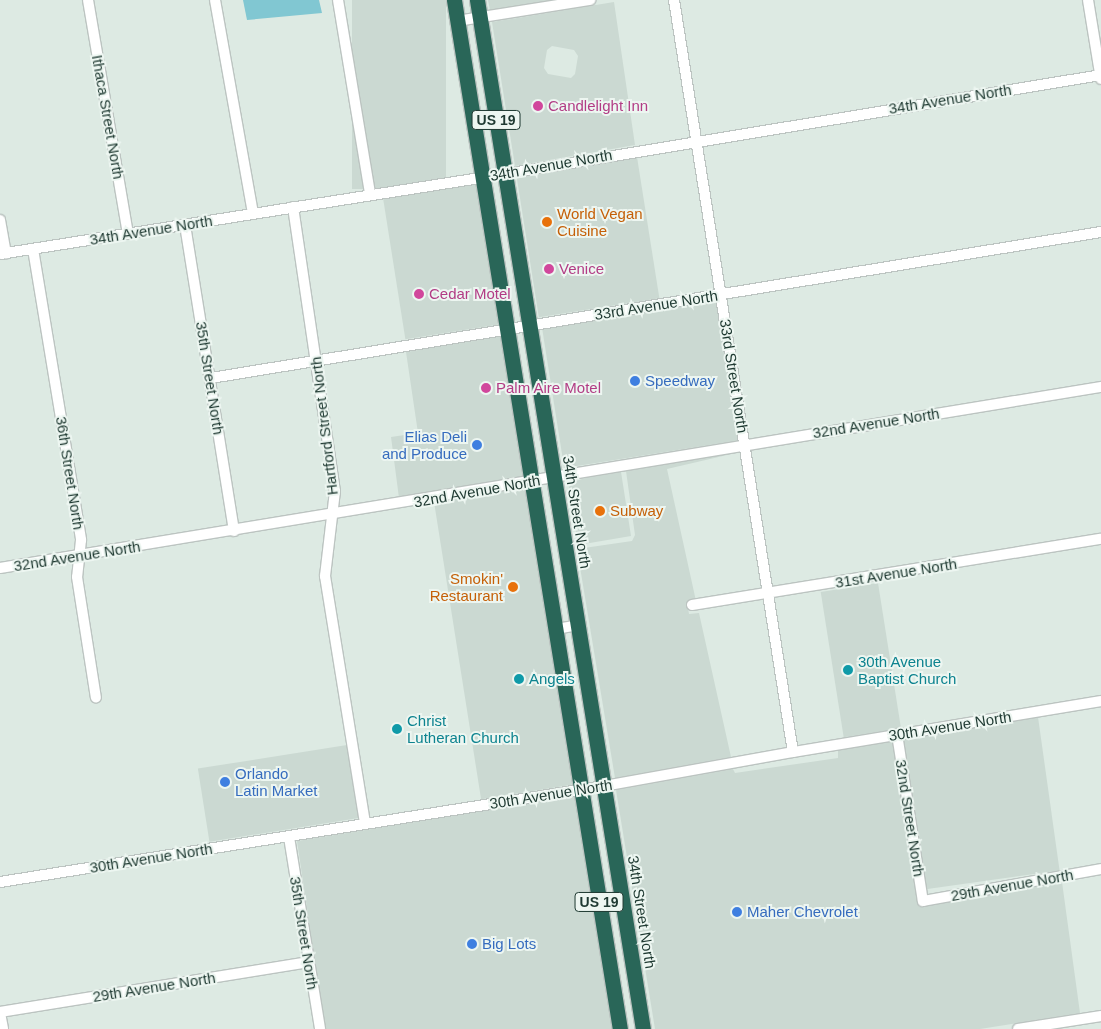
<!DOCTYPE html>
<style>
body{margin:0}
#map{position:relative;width:1101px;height:1029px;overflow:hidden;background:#ddeae3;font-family:Helvetica,sans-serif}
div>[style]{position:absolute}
.built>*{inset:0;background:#cbd9d2;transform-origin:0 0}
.water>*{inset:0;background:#81c7d2}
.roads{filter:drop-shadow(1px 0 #bcc4c1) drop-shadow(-1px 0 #bcc4c1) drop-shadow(0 1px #bcc4c1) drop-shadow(0 -1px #bcc4c1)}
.minor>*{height:10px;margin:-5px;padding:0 5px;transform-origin:5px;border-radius:5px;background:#fff}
.highway>*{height:15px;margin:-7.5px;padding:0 7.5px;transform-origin:7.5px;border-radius:7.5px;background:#296658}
.dots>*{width:14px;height:14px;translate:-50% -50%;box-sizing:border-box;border:2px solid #edf6f1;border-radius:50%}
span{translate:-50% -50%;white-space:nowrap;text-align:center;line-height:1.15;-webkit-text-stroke:4px #edf6f1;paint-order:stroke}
.shield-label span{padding:1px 4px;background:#edf6f1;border:1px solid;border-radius:4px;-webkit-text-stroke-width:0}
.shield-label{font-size:14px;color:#1e3931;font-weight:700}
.street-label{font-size:15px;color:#1e3931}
.hotel-label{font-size:15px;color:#b23c85}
.left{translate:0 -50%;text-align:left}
.food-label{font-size:15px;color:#c56008}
.right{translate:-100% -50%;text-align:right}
.shop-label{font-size:15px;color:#366cbe}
.culture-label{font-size:15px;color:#0d838f}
</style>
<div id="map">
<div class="built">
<div style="left:352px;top:0;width:94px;height:189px"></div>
<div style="clip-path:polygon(488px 0,553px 0,490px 10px)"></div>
<div style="clip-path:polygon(evenodd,614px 2px,635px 145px,515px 166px,492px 22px,614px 2px,552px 46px,574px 50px,578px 56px,575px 74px,571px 78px,548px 74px,544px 68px,547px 50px,552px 46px)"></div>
<div style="left:637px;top:157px;width:143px;height:122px;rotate:81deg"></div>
<div style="left:478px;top:184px;width:142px;height:96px;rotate:81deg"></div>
<div style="left:717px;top:301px;width:141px;height:177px;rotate:81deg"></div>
<div style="clip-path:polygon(503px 336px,526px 476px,399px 498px,391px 437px,418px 433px,406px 352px)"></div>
<div style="clip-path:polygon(740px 452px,667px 469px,696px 601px,687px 603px,689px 614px,699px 613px,731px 757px,615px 778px,577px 549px,632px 541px,635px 535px,626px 471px)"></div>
<div style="clip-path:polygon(621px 472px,631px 536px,578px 545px,569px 487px,576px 481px,585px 478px)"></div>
<div style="left:528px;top:488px;width:300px;height:95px;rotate:81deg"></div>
<div style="left:878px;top:583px;width:147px;height:58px;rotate:81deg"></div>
<div style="left:1038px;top:717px;width:155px;height:137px;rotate:82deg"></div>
<div style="clip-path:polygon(893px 741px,919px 907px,1062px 882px,1080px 1013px,980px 1029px,655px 1029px,616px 790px,733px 769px,735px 773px,838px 758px,838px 750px)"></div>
<div style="left:347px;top:745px;width:74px;height:151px;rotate:81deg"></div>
<div style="clip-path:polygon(577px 796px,614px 1029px,325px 1029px,297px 841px)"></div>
</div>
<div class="water">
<div style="clip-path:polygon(243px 0,319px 0,322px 13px,247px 20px)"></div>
</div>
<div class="roads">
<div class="minor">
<div style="left:88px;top:0;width:237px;rotate:80.3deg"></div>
<div style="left:215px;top:0;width:217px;rotate:79.9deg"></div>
<div style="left:338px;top:0;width:197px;rotate:80.6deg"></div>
<div style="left:674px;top:0;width:761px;rotate:81.01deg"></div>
<div style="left:1088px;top:0;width:80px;rotate:80.7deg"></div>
<div style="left:457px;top:21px;width:135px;rotate:-9deg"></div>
<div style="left:293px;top:207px;width:287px;rotate:81.6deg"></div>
<div style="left:335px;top:491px;width:86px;rotate:96.7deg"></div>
<div style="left:325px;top:576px;width:250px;rotate:80.8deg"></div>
<div style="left:0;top:220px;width:34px;rotate:80deg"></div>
<div style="left:185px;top:225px;width:310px;rotate:80.9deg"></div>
<div style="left:33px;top:249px;width:295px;rotate:80.6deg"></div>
<div style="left:81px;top:540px;width:37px;rotate:96deg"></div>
<div style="left:77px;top:577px;width:122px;rotate:81.1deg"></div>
<div style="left:0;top:254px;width:511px;rotate:-9deg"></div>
<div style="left:505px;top:174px;width:604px;rotate:-9.43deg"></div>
<div style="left:211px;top:378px;width:902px;rotate:-9.32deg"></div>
<div style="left:0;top:568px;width:1116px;rotate:-9.34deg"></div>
<div style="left:692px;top:605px;width:414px;rotate:-9.2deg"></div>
<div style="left:556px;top:629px;width:22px;rotate:-10deg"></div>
<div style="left:897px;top:734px;width:169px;rotate:81.2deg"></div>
<div style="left:923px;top:901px;width:181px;rotate:-10.2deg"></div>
<div style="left:289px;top:837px;width:194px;rotate:80.8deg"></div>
<div style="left:0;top:882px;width:612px;rotate:-9.03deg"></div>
<div style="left:604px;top:786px;width:192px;rotate:-10.2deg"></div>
<div style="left:793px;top:752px;width:312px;rotate:-9.4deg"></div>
<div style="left:0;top:1012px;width:313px;rotate:-9.2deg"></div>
<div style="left:0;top:1013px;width:16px;rotate:79deg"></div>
<div style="left:1018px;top:1029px;width:84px;rotate:-8.9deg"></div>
</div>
<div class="highway">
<div style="left:454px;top:0;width:1042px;rotate:80.84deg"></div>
<div style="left:477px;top:0;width:1042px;rotate:80.84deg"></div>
</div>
</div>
<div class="dots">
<div style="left:538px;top:106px;background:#d1479c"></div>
<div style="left:547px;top:222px;background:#e8710a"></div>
<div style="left:549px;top:269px;background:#d1479c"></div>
<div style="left:419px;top:294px;background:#d1479c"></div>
<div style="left:635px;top:381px;background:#3f7fe0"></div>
<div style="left:486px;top:388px;background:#d1479c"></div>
<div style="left:477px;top:445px;background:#3f7fe0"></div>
<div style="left:600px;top:511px;background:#e8710a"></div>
<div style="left:513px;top:587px;background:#e8710a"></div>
<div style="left:848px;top:670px;background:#0f9aa8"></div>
<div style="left:519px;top:679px;background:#0f9aa8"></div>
<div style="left:397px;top:729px;background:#0f9aa8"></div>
<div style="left:225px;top:782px;background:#3f7fe0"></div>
<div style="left:737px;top:912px;background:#3f7fe0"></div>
<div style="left:472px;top:944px;background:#3f7fe0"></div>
</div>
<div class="shield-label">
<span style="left:496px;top:120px">US 19</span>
<span style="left:599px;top:902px">US 19</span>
</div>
<div class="street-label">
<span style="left:950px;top:99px;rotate:-9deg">34th Avenue North</span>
<span style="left:108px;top:117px;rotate:80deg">Ithaca Street North</span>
<span style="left:551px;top:165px;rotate:-10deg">34th Avenue North</span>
<span style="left:151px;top:230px;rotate:-9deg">34th Avenue North</span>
<span style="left:656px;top:305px;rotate:-9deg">33rd Avenue North</span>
<span style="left:734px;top:376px;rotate:81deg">33rd Street North</span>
<span style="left:210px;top:378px;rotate:81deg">35th Street North</span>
<span style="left:876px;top:423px;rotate:-9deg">32nd Avenue North</span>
<span style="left:324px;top:426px;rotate:-97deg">Hartford Street North</span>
<span style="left:70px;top:473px;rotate:81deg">36th Street North</span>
<span style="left:477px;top:491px;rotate:-10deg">32nd Avenue North</span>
<span style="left:577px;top:512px;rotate:81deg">34th Street North</span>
<span style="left:77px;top:556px;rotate:-9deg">32nd Avenue North</span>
<span style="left:896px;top:573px;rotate:-9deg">31st Avenue North</span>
<span style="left:950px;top:726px;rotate:-9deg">30th Avenue North</span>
<span style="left:551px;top:794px;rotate:-9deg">30th Avenue North</span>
<span style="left:910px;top:818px;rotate:81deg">32nd Street North</span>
<span style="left:151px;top:858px;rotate:-9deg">30th Avenue North</span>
<span style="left:1012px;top:885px;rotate:-10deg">29th Avenue North</span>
<span style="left:642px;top:912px;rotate:81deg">34th Street North</span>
<span style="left:304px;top:933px;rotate:81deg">35th Street North</span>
<span style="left:154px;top:987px;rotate:-9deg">29th Avenue North</span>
</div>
<div class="hotel-label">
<span class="left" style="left:548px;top:106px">Candlelight Inn</span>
<span class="left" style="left:559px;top:269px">Venice</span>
<span class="left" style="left:429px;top:294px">Cedar Motel</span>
<span class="left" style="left:496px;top:388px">Palm Aire Motel</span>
</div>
<div class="food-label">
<span class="left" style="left:557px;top:222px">World Vegan<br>Cuisine</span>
<span class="left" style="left:610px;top:511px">Subway</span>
<span class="right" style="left:503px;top:587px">Smokin'<br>Restaurant</span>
</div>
<div class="shop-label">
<span class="left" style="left:645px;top:381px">Speedway</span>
<span class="right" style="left:467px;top:445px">Elias Deli<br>and Produce</span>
<span class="left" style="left:235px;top:782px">Orlando<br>Latin Market</span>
<span class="left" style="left:747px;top:912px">Maher Chevrolet</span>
<span class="left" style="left:482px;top:944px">Big Lots</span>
</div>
<div class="culture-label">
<span class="left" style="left:858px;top:670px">30th Avenue<br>Baptist Church</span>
<span class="left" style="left:529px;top:679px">Angels</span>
<span class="left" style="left:407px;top:729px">Christ<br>Lutheran Church</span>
</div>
</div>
